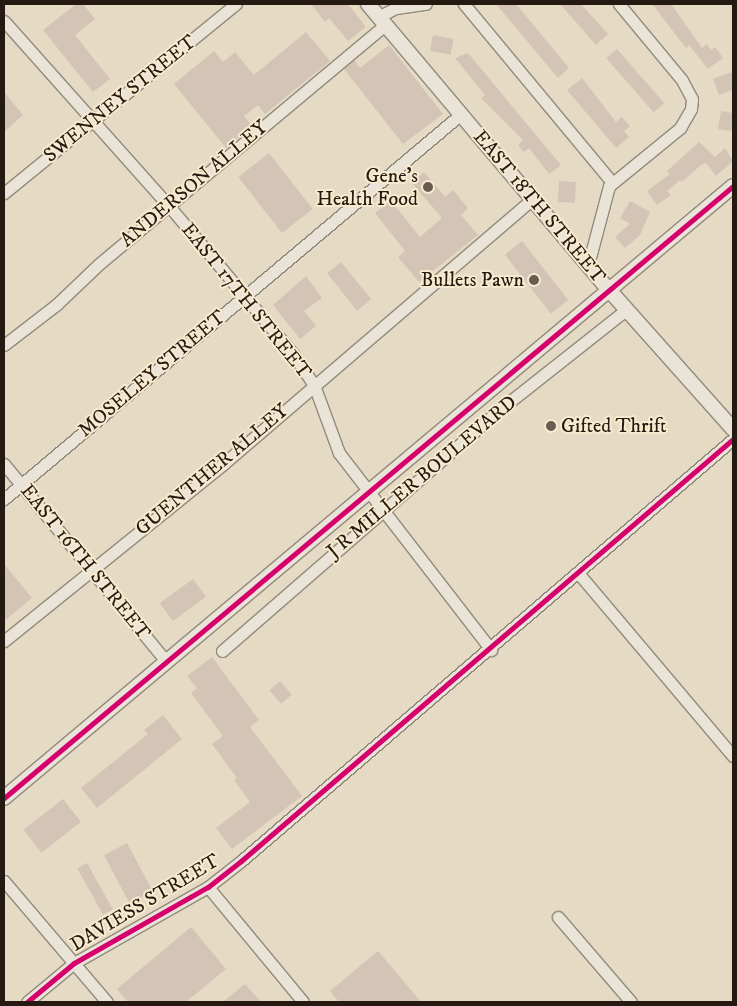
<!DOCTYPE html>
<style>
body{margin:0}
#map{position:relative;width:737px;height:1006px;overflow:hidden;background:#e5dac3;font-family:"IM FELL DW Pica",serif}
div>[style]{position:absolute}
.building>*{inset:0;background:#d4c4b5;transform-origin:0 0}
.roads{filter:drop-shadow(1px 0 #928b7d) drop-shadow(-1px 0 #928b7d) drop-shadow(0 1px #928b7d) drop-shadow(0 -1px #928b7d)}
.minor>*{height:11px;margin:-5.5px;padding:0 5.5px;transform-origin:5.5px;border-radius:5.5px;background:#e9e3d8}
.tertiary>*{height:14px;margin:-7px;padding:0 7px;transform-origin:7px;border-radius:7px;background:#e9e3d8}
.cycleway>*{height:5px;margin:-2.5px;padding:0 2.5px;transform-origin:2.5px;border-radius:2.5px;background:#d6006c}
.dots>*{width:14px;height:14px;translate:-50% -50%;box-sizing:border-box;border:2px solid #f8eace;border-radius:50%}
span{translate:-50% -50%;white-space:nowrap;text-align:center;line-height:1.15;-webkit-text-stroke:4px #f8eace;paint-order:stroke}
.street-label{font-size:20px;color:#241a12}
.poi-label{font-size:20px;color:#241a12}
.right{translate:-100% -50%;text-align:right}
.left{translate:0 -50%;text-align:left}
.frame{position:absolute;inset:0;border:5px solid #241a12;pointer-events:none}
</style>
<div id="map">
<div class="building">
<div style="clip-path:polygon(76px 4px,83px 4px,95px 19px,75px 35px,110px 79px,93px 92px,43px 30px)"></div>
<div style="clip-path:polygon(311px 4px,348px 4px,366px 27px,348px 41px,329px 18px,325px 22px)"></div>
<div style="clip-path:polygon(496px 4px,516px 4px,569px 68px,558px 78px)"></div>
<div style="clip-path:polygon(560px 4px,581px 4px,608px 34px,596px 45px)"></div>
<div style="clip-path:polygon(652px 4px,671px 4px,702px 48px,707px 44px,711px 50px,715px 47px,723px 58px,708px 69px,689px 45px,686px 48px)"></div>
<div style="clip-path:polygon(306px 32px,330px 61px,265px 114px,258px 105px,244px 116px,252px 126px,226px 148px,174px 84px,214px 51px,223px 62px,235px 52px,254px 75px)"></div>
<div style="left:433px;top:35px;width:21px;height:16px;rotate:11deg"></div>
<div style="clip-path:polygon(389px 45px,443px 114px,403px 144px,344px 69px,354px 60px,360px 68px)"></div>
<div style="left:617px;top:49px;width:72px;height:14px;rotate:49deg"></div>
<div style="clip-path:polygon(468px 53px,561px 165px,549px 174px,529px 148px,524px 152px,518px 145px,523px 140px,481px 98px,485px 95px,455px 58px)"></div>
<div style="clip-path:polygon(732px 72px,733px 90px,719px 95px,713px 79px)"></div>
<div style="clip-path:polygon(582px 78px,616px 122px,622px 117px,630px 126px,624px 131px,629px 137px,616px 148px,567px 90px)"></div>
<div style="clip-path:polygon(4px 92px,23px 115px,4px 132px)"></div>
<div style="clip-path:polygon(721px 111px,733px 113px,733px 131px,718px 129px)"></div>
<div style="clip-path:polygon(699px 142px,715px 157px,725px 148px,733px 161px,716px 176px,706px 163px,701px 165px,682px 182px,680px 180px,667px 191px,671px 195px,657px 205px,647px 191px,670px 174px,667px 171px)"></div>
<div style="left:269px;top:153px;width:71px;height:39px;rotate:52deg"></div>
<div style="clip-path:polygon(424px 172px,445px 197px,453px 190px,468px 208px,461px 215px,478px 235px,419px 282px,398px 257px,405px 251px,375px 213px,391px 201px,420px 237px,442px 218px,412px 183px)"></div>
<div style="left:559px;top:181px;width:17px;height:21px;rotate:3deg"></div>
<div style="clip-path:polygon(630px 201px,650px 212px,640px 235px,625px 248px,615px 237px,630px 224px,620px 218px)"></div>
<div style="left:522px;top:241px;width:75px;height:22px;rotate:52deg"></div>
<div style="left:341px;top:262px;width:48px;height:18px;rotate:51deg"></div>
<div style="clip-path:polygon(306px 276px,322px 298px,304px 311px,316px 326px,300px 339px,273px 305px)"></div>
<div style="clip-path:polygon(4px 564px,32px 598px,4px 621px)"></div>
<div style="left:193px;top:579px;width:22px;height:41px;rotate:54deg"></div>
<div style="clip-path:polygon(212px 657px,259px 720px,250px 727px,302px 796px,232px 849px,216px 828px,250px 802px,234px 780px,237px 778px,212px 744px,223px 736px,191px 693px,197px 688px,187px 676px)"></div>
<div style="left:280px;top:681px;width:18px;height:14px;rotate:49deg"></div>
<div style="clip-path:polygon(163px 715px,182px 739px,97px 808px,81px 788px,148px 734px,144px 730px)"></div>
<div style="left:63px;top:799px;width:29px;height:50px;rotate:52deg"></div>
<div style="left:127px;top:843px;width:55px;height:26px;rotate:62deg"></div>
<div style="left:87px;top:863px;width:53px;height:11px;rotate:61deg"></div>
<div style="clip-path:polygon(191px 927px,226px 969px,186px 1002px,128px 1002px,117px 989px)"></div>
<div style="clip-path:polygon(378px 951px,421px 1002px,339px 1002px,330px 991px)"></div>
<div style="clip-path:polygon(245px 984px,261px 1002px,223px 1002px)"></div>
</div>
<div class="roads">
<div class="minor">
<div style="left:464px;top:4px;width:231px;rotate:50.3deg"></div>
<div style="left:378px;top:17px;width:20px;rotate:-27deg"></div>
<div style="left:396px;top:8px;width:30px;rotate:-8deg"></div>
<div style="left:4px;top:21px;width:248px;rotate:48.3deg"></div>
<div style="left:169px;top:206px;width:193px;rotate:50deg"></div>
<div style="left:293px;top:354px;width:37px;rotate:56deg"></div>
<div style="left:314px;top:385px;width:72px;rotate:69.8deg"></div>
<div style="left:339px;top:453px;width:249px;rotate:52.3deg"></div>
<div style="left:4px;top:193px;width:299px;rotate:-39.2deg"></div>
<div style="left:588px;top:265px;width:82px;rotate:-75.1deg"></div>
<div style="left:609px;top:186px;width:92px;rotate:-39.2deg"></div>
<div style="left:680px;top:128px;width:22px;rotate:-60deg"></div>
<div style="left:691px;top:109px;width:10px;rotate:-84deg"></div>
<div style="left:692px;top:99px;width:21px;rotate:-118deg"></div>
<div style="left:682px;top:80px;width:99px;rotate:-129.7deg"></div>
<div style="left:4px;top:345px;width:67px;rotate:-37.7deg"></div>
<div style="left:57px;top:304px;width:58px;rotate:-43.6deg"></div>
<div style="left:99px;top:264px;width:373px;rotate:-39.9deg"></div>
<div style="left:4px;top:464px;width:255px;rotate:50.6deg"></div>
<div style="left:4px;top:499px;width:598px;rotate:-40.11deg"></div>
<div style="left:579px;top:574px;width:238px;rotate:49.8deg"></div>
<div style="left:4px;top:641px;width:280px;rotate:-38.9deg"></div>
<div style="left:222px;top:465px;width:408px;rotate:-40.6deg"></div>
<div style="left:222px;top:651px;width:372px;rotate:-41deg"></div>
<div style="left:503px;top:407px;width:158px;rotate:-38.3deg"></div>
<div style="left:4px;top:881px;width:159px;rotate:49.6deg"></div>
<div style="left:208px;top:887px;width:149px;rotate:50.4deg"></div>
<div style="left:558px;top:917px;width:112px;rotate:49.3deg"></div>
<div style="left:27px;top:1002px;width:61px;rotate:-39.7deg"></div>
<div style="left:74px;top:963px;width:154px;rotate:-29.6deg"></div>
<div style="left:208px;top:887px;width:42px;rotate:-38.2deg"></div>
<div style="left:241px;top:861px;width:648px;rotate:-40.62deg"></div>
</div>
<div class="tertiary">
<div style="left:368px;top:4px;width:375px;rotate:49.9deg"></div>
<div style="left:610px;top:291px;width:185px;rotate:48.3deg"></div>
<div style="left:4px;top:798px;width:952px;rotate:-40.01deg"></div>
</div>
</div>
<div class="cycleway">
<div style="left:4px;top:798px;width:952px;rotate:-40.01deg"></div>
<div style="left:27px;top:1002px;width:61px;rotate:-39.7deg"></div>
<div style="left:74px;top:963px;width:154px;rotate:-29.6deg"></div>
<div style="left:208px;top:887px;width:42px;rotate:-38.2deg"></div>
<div style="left:241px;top:861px;width:648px;rotate:-40.62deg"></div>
</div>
<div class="dots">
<div style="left:428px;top:187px;background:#685d50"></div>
<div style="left:534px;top:280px;background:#685d50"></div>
<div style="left:551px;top:426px;background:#685d50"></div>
</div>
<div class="street-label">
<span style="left:120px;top:99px;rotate:-39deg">SWENNEY STREET</span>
<span style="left:194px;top:184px;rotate:-40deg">ANDERSON ALLEY</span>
<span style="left:539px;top:207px;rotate:50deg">EAST 18TH STREET</span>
<span style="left:246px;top:301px;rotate:51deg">EAST 17TH STREET</span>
<span style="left:152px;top:374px;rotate:-40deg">MOSELEY STREET</span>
<span style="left:212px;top:470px;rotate:-40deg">GUENTHER ALLEY</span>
<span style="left:422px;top:477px;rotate:-40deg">J R MILLER BOULEVARD</span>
<span style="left:85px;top:562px;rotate:51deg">EAST 16TH STREET</span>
<span style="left:145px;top:903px;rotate:-31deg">DAVIESS STREET</span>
</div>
<div class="poi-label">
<span class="right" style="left:418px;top:188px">Gene's<br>Health Food</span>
<span class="right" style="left:524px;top:280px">Bullets Pawn</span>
<span class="left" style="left:561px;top:426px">Gifted Thrift</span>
</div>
<div class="frame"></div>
</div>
